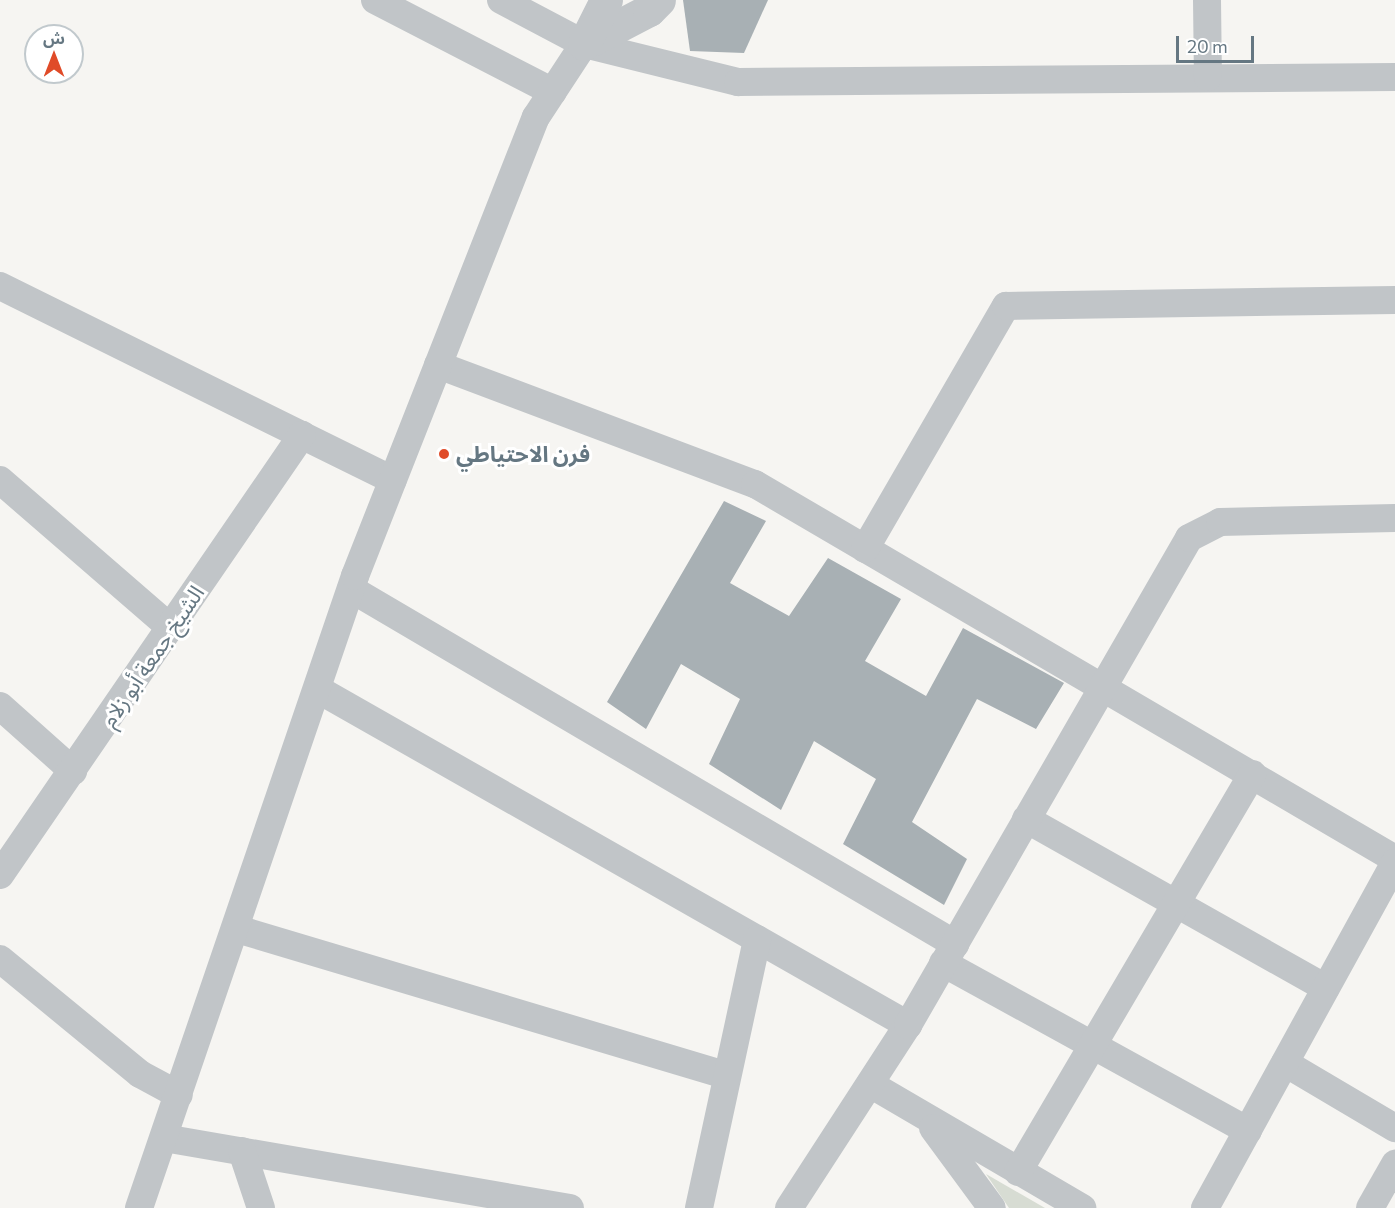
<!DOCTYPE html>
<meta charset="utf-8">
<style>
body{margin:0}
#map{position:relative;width:1395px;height:1208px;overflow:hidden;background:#f6f5f2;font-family:Commissioner,"Noto Sans Arabic",sans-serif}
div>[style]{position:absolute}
.green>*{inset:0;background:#d7dcd3}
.building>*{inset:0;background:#a8b0b4}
.minor>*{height:28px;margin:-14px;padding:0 14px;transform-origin:14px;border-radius:14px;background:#c1c5c8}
.tertiary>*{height:33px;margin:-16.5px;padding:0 16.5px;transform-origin:16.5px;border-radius:16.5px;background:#c1c5c8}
.dots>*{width:16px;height:16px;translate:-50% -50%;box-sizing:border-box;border:3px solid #fff;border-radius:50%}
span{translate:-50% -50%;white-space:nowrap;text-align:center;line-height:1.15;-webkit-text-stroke:6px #fff;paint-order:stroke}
.poi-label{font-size:22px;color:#657782;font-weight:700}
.left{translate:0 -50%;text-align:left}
.street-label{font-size:22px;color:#657782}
.north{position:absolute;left:24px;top:24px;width:60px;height:60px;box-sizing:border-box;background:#fff;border:2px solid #c1c9cd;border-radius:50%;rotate:0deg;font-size:16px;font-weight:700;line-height:24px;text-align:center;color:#657782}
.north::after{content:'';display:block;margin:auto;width:21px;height:27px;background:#e04b28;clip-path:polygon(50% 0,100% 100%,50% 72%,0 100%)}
.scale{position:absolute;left:1176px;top:36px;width:78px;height:27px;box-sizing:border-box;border:3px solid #657782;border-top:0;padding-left:8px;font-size:18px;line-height:21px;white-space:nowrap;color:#657782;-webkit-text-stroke:4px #fff;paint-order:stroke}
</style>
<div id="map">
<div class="green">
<div style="clip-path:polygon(986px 1174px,1045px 1208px,1009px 1208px)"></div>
</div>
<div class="building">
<div style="clip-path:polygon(683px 0,768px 0,744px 53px,690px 51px)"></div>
<div style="clip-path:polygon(724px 501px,766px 521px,730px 583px,789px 616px,828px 558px,901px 599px,865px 661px,926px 696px,963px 628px,1064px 683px,1036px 729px,977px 699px,912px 822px,967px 859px,944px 905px,843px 844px,876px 779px,814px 741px,781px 810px,709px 764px,740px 699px,681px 664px,646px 729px,607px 702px)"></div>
</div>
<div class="minor">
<div style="left:375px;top:0;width:200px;rotate:27.3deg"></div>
<div style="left:501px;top:0;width:94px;rotate:27.9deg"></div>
<div style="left:584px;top:44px;width:159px;rotate:13.9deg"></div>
<div style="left:738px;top:82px;width:657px;rotate:-0.44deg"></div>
<div style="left:1207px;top:0;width:77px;rotate:89.3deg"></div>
<div style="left:0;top:286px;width:438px;rotate:26.3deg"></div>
<div style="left:438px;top:365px;width:339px;rotate:20.6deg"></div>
<div style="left:755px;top:484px;width:742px;rotate:30.37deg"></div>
<div style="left:0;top:480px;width:226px;rotate:40.9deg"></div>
<div style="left:865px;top:549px;width:281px;rotate:-59.9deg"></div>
<div style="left:1006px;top:306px;width:389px;rotate:-0.9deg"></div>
<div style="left:351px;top:589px;width:701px;rotate:30.44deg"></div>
<div style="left:319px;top:690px;width:678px;rotate:29.63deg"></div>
<div style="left:0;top:706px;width:98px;rotate:41.7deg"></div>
<div style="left:1026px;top:819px;width:344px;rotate:29.4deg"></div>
<div style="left:0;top:875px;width:534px;rotate:-55.54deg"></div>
<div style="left:237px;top:929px;width:509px;rotate:16.66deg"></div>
<div style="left:0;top:959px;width:181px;rotate:39.4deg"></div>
<div style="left:140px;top:1074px;width:44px;rotate:28.3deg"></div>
<div style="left:943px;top:963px;width:348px;rotate:28.8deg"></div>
<div style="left:1285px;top:1063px;width:128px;rotate:30.6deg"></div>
<div style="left:870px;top:1084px;width:246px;rotate:30.3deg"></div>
<div style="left:933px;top:1128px;width:99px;rotate:53.6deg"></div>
<div style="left:164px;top:1138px;width:412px;rotate:9.8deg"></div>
<div style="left:242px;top:1151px;width:60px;rotate:71.6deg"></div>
<div style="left:1018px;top:1172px;width:462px;rotate:-59.5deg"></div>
<div style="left:139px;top:1208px;width:668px;rotate:-71.13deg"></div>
<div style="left:355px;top:576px;width:493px;rotate:-68.5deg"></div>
<div style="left:536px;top:117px;width:87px;rotate:-56.7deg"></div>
<div style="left:699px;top:1208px;width:275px;rotate:-77.8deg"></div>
<div style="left:789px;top:1208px;width:218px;rotate:-57deg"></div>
<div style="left:908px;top:1025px;width:562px;rotate:-60.01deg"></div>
<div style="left:1189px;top:538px;width:35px;rotate:-27deg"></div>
<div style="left:1220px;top:522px;width:175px;rotate:-1.3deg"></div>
<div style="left:1205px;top:1208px;width:394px;rotate:-61.2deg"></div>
<div style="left:1370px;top:1208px;width:51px;rotate:-60.4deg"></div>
</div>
<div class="tertiary">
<div style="left:584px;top:44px;width:73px;rotate:-27.6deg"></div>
<div style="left:649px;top:10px;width:14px;rotate:-45deg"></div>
<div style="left:584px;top:44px;width:49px;rotate:-63.4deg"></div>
</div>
<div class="dots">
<div style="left:444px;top:454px;background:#e04b28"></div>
</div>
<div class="poi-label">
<span class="left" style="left:456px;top:454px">فرن الاحتياطي</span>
</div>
<div class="street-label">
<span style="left:152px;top:656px;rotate:-56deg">الشيخ جمعة أبو زلام</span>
</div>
<div class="north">ش</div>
<div class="scale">20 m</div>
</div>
